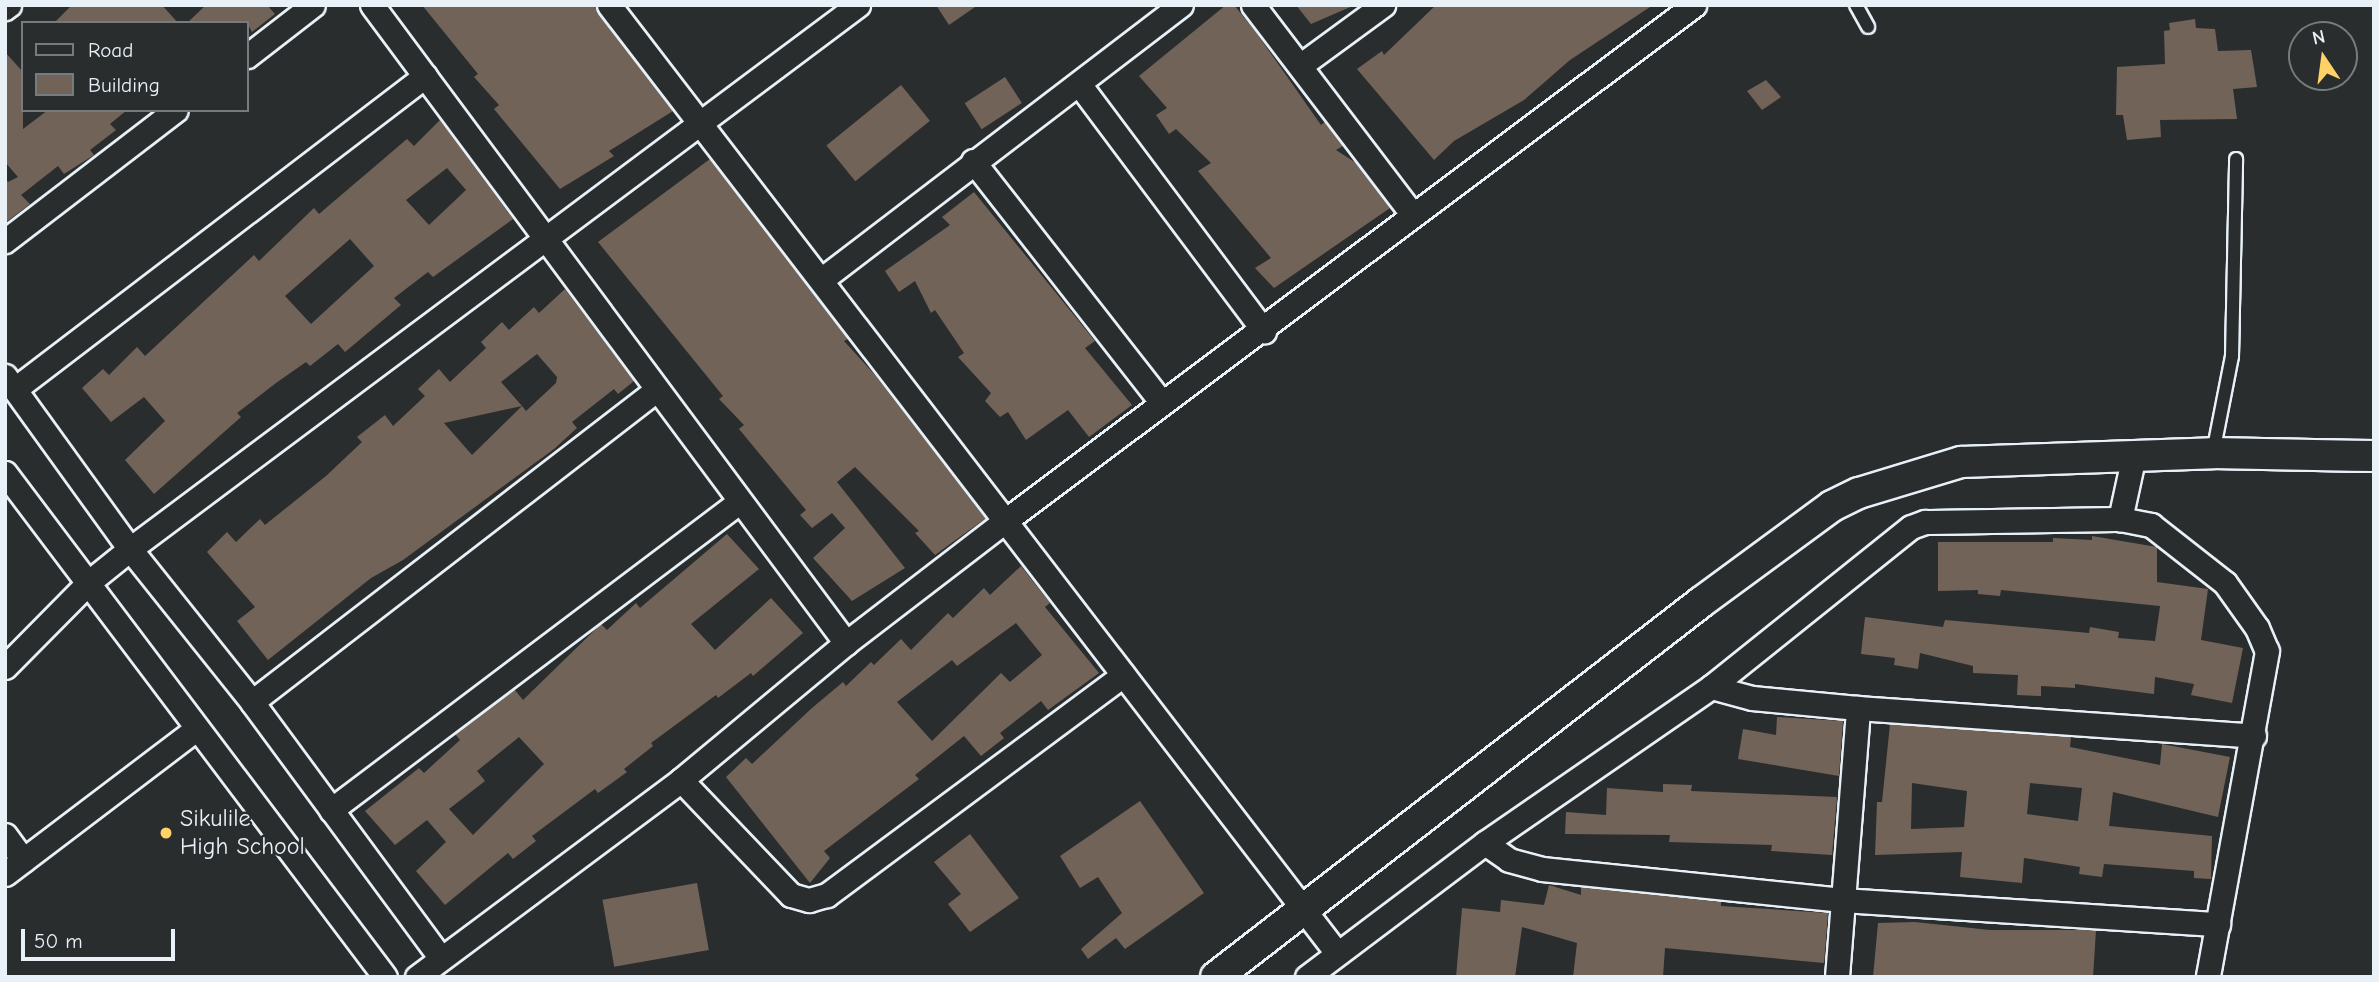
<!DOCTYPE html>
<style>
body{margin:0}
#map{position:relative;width:2379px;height:982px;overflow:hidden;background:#2a2d2e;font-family:"Comic Neue",sans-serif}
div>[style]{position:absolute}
.building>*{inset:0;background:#726359;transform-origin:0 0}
.roads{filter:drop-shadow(2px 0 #e8f1f8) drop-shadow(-2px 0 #e8f1f8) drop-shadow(0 2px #e8f1f8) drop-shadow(0 -2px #e8f1f8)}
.service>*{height:12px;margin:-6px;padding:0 6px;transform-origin:6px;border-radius:6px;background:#2a2d2e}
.minor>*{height:23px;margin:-11.5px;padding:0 11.5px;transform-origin:11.5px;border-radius:11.5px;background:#2a2d2e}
.tertiary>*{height:30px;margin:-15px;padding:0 15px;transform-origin:15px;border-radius:15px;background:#2a2d2e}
.dots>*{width:19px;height:19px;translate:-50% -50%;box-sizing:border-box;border:4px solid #2a2d2e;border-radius:50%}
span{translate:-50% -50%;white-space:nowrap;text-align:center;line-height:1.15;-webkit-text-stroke:5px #2a2d2e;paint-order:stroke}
.poi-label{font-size:24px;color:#e8f1f8}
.left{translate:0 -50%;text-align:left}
.frame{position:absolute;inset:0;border:7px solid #e8f1f8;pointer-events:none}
.legend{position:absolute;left:21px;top:21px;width:228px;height:91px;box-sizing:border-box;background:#2a2d2e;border:2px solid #767b7f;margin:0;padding:9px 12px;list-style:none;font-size:21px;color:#e8f1f8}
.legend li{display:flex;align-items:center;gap:14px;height:35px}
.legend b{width:35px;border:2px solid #767b7f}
.north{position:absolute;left:2288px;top:21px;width:70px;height:70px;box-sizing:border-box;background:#2a2d2e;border:2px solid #767b7f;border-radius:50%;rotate:347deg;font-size:19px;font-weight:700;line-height:28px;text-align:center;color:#e8f1f8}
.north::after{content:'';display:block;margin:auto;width:24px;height:32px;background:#ffd166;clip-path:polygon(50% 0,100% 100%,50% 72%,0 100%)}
.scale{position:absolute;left:21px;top:929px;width:154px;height:32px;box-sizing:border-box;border:4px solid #e8f1f8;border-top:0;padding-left:9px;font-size:21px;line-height:24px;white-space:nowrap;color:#e8f1f8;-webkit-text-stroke:5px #2a2d2e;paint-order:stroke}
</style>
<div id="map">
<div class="building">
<div style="clip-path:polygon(72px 5px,162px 5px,178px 23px,54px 23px)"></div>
<div style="clip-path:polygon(206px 5px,267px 5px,275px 14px,252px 32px,247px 23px,187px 23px)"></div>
<div style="clip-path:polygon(422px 5px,595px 5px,673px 111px,609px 151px,614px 156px,560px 189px,494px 109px,499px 105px,474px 77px,478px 74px)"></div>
<div style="clip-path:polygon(936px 5px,978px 5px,949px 25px)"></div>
<div style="clip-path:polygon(1226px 5px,1234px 5px,1255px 31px,1321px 125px,1325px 122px,1343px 146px,1336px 150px,1356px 163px,1390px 208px,1274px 288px,1255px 268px,1271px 258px,1198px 171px,1211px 163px,1176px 129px,1169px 134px,1156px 115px,1167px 108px,1139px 76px)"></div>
<div style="clip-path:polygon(1296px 5px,1355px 5px,1311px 24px)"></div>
<div style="clip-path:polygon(1436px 5px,1653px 5px,1570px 60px,1524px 100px,1454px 141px,1434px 160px,1357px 69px,1382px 51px,1384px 55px)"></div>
<div style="clip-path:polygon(2195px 19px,2196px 28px,2215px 29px,2218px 51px,2251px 50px,2257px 87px,2233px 89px,2237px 119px,2160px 120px,2161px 137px,2127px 140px,2123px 115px,2116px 115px,2117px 67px,2165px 64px,2164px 31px,2170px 30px,2169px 23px)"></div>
<div style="clip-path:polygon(5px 52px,23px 72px,23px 129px,48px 110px,127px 110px,110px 124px,116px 130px,90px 150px,94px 155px,64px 174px,58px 166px,21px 195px,30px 204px,5px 223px,5px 178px,8px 182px,18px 177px,5px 162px)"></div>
<div style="left:1005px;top:77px;width:31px;height:48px;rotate:57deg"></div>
<div style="clip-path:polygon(1766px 80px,1781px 97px,1762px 110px,1747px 91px)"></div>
<div style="left:901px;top:85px;width:46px;height:96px;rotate:51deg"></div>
<div style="clip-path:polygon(evenodd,440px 120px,513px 219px,433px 277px,428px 272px,394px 298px,401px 305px,345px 352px,338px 344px,310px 366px,306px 362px,276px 383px,237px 413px,241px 417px,154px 494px,125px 460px,165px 421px,144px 397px,111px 422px,82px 388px,103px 369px,109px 375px,137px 347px,145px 356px,254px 255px,259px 261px,314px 208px,319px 214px,407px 139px,414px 146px,440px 120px,447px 168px,466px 190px,429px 225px,406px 200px,447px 168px,440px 120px,350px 239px,374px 266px,311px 324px,285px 296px,350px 239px)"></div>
<div style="clip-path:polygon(710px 159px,848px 339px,844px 341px,875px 375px,986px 518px,935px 555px,915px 533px,919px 531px,855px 467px,837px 482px,905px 568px,852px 601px,813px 558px,845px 528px,832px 513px,812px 528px,800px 515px,806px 510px,739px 429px,744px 425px,719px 399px,723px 396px,598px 242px)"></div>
<div style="clip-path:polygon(974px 192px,1095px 341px,1085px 348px,1132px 405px,1089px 437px,1068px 410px,1026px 440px,1008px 412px,1000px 417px,985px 401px,991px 393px,958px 357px,964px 353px,935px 310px,931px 313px,915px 281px,899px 292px,885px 271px,950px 225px,942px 217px)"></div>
<div style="clip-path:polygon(evenodd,565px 289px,634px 381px,618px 394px,614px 389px,572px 422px,577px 428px,554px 449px,403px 560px,371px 578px,268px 660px,237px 621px,255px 607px,207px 552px,227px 532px,236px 542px,260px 519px,265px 525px,326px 476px,362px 442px,357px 437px,385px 415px,393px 426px,425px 396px,418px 389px,439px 369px,450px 382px,486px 348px,481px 342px,502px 322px,509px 330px,534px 307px,539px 313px,565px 289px,537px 354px,557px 377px,556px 383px,526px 411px,522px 406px,472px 455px,444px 423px,522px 406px,501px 382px,537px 354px)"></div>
<div style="clip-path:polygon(evenodd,727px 534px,759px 569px,691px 624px,715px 650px,771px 598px,803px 633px,753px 676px,751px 673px,718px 698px,716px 695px,651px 743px,653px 746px,624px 769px,627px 772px,598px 793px,595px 789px,532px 836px,536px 841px,513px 859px,508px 853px,445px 905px,416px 871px,446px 842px,427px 820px,395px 845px,365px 811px,419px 768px,424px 773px,460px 740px,455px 734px,514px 689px,523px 700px,601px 624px,607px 630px,636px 603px,640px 608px,727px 534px,519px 737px,544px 764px,473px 835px,449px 809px,485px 781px,477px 771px,519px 737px)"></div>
<div style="clip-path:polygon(2092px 536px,2157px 547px,2157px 582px,2208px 589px,2201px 640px,2243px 648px,2232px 703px,2191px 695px,2194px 684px,2155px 677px,2154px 694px,2075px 684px,2075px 688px,2041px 686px,2041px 696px,2017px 695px,2018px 675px,1973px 673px,1973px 666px,1920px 653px,1918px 669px,1894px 665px,1895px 658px,1861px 654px,1865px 617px,1943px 627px,1945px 620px,2089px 633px,2090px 627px,2119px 632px,2118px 638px,2155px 641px,2160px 606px,2001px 590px,2000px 596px,1978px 594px,1978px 590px,1938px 591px,1938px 542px,2053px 542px,2053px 538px,2092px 540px)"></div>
<div style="clip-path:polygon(evenodd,1021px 566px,1050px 603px,1045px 607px,1099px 673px,1048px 710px,1041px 701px,1000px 733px,1004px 738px,981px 756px,964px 736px,915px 775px,919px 779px,824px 851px,830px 858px,810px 883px,726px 777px,746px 758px,752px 764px,812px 708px,843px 682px,846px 686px,871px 662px,874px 665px,901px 639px,911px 650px,948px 613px,953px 618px,984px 588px,990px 595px,1021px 566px,1016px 623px,1042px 655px,1010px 682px,1001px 673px,932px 741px,897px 702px,952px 660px,957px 666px,1016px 623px)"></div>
<div style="clip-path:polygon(1777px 717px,1843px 721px,1839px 776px,1738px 759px,1743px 729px,1776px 735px)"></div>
<div style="clip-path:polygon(evenodd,1890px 724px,2071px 737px,2070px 747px,2160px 765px,2162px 744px,2230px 757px,2218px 817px,2113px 792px,2109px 826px,2212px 836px,2211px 879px,2194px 878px,2194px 871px,2104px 864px,2102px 877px,2079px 874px,2080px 867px,2024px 858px,2022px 883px,1960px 877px,1962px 852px,1875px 855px,1877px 802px,1882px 802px,1890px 724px,1912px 783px,1967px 791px,1964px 827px,1911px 829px,1912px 783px,1890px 724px,2030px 783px,2082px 788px,2078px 821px,2027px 814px,2030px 783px)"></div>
<div style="clip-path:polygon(1663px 784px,1692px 785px,1691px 791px,1837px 797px,1832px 855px,1771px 851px,1772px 845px,1669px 842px,1670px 835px,1565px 834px,1566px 812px,1606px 815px,1607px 788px,1663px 792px)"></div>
<div style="clip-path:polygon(1140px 801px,1204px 893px,1125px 949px,1116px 938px,1088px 959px,1081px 949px,1122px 913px,1098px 877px,1080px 888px,1060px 856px)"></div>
<div style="clip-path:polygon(970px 834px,1019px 898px,970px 932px,948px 904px,961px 894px,934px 862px)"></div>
<div style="left:697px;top:883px;width:68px;height:96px;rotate:80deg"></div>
<div style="clip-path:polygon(1549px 885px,1581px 895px,1581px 887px,1721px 902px,1721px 906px,1828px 913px,1824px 963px,1665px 948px,1663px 977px,1573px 977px,1577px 943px,1522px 927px,1515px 977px,1456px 977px,1462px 908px,1500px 912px,1501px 900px,1544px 905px)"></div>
<div style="clip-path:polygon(1915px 922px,1990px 930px,2096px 930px,2093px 977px,1873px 977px,1878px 923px)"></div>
</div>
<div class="roads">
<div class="service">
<div style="left:1856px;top:5px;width:25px;rotate:61deg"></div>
<div style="left:2213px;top:453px;width:99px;rotate:-78.9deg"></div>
<div style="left:2232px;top:356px;width:197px;rotate:-88.8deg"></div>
</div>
<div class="minor">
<div style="left:372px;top:5px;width:795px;rotate:53.39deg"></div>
<div style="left:609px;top:5px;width:1195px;rotate:52.48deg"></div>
<div style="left:1253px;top:5px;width:263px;rotate:52.7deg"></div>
<div style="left:5px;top:8px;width:5px;rotate:-37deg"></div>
<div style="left:247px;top:56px;width:83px;rotate:-37.7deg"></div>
<div style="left:1301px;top:65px;width:102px;rotate:-36.2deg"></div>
<div style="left:1079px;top:84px;width:309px;rotate:53.2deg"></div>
<div style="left:973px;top:161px;width:307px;rotate:52deg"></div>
<div style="left:5px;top:241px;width:215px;rotate:-37.5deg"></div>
<div style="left:821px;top:280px;width:453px;rotate:-37.4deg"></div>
<div style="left:5px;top:376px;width:213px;rotate:54.2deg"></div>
<div style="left:130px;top:549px;width:196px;rotate:51.4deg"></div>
<div style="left:252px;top:702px;width:318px;rotate:53.6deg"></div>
<div style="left:15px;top:389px;width:516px;rotate:-37.36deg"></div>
<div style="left:2134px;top:455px;width:66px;rotate:102.3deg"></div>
<div style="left:2120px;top:519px;width:32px;rotate:11deg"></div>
<div style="left:2151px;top:525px;width:94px;rotate:38.1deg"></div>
<div style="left:2225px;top:583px;width:55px;rotate:54.6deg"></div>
<div style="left:2257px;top:628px;width:25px;rotate:67deg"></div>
<div style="left:2267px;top:651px;width:331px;rotate:100.3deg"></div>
<div style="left:5px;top:473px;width:631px;rotate:52.98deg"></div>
<div style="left:5px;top:667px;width:120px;rotate:-45.3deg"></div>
<div style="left:89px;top:582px;width:53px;rotate:-38.8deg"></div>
<div style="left:130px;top:549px;width:909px;rotate:-36.77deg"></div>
<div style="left:1711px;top:687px;width:42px;rotate:15deg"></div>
<div style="left:1752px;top:698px;width:106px;rotate:5.4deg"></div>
<div style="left:1858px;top:708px;width:397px;rotate:4deg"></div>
<div style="left:252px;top:702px;width:509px;rotate:-37.66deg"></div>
<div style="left:681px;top:780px;width:159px;rotate:46.3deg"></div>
<div style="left:791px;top:895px;width:19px;rotate:16deg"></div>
<div style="left:809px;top:900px;width:19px;rotate:-16deg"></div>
<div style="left:827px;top:895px;width:369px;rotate:-36.6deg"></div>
<div style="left:331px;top:810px;width:511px;rotate:-37.05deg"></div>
<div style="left:5px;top:835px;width:31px;rotate:54deg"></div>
<div style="left:1485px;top:843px;width:29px;rotate:35deg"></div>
<div style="left:1509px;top:860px;width:34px;rotate:15deg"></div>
<div style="left:1542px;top:869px;width:302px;rotate:5.9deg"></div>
<div style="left:1842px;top:900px;width:377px;rotate:3.7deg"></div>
<div style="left:5px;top:874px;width:238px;rotate:-37.2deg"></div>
<div style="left:417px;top:977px;width:329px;rotate:-36.7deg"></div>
<div style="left:681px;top:780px;width:214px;rotate:-39.7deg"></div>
<div style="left:846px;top:643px;width:200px;rotate:-37.5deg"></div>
<div style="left:1005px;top:521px;width:861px;rotate:-36.83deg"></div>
<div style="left:1307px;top:977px;width:223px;rotate:-37deg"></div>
<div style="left:1485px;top:843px;width:275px;rotate:-34.6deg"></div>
<div style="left:1711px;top:687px;width:256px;rotate:-38.7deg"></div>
<div style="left:1911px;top:527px;width:15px;rotate:-20deg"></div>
<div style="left:1925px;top:522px;width:195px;rotate:-0.9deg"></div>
<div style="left:1837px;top:977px;width:270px;rotate:-85.5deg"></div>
</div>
<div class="tertiary">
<div style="left:1216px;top:977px;width:612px;rotate:-37.69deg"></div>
<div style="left:1700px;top:603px;width:164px;rotate:-36.3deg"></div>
<div style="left:1832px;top:506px;width:30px;rotate:-26deg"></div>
<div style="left:1859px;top:493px;width:107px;rotate:-16.9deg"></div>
<div style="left:1961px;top:462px;width:252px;rotate:-2deg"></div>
<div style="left:2213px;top:453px;width:161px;rotate:1.1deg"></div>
</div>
</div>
<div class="dots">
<div style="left:166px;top:833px;background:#ffd166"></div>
</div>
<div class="poi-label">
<span class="left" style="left:180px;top:833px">Sikulile<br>High School</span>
</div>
<div class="frame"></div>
<ul class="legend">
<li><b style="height:9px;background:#2a2d2e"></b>Road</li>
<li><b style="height:19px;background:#726359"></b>Building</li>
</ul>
<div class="north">N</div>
<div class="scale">50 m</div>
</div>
